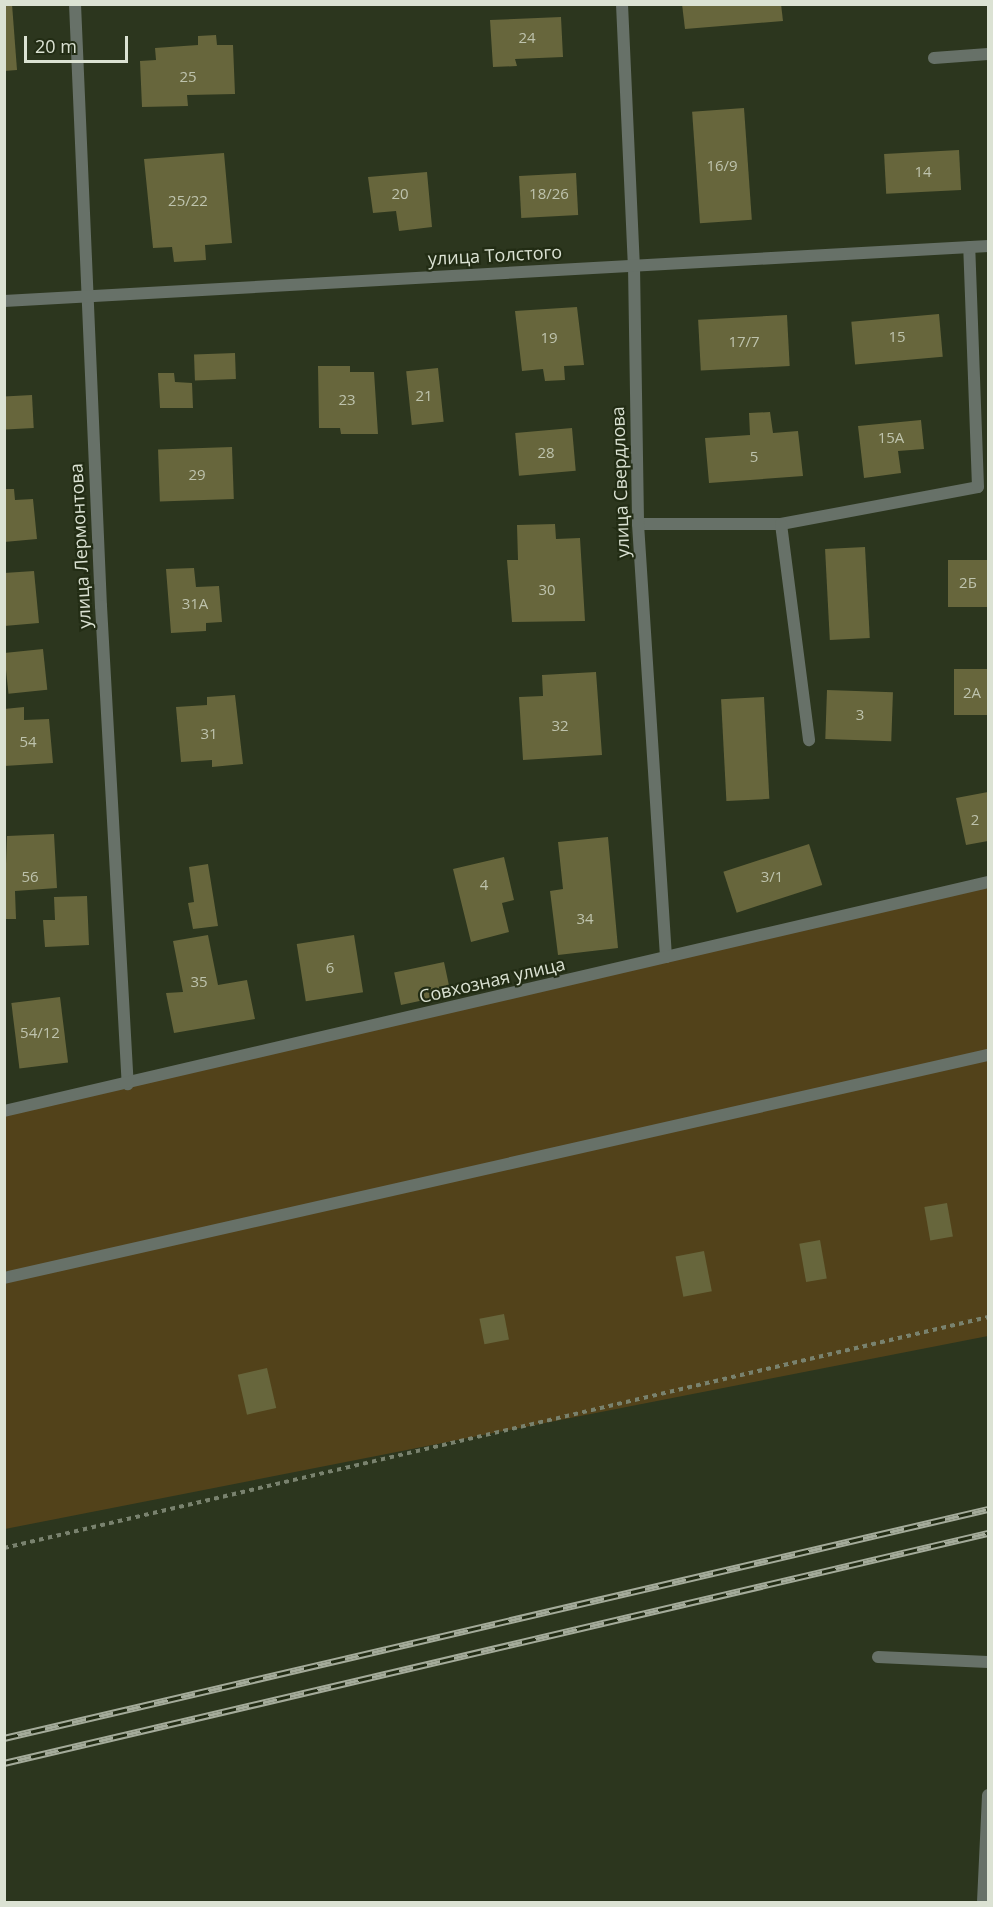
<!DOCTYPE html>
<meta charset="utf-8">
<style>
body{margin:0}
#map{position:relative;width:993px;height:1907px;overflow:hidden;background:#2c361e;font-family:"Open Sans",sans-serif}
div>[style]{position:absolute}
.green>*{inset:0;background:#52421a}
.building>*{inset:0;background:#67663c;transform-origin:0 0}
.path>*{height:4px;margin-top:-2px;transform-origin:0;background:repeating-linear-gradient(90deg,#79826e 0 4.5px,transparent 0 9px)}
.service>*{height:12px;margin:-6px;padding:0 6px;transform-origin:6px;border-radius:6px;background:#677168}
.minor>*{height:12px;margin:-6px;padding:0 6px;transform-origin:6px;border-radius:6px;background:#677168}
.rail>*{height:7px;margin-top:-3.5px;transform-origin:0;background:repeating-linear-gradient(90deg,#222c14 0 14px,#a4ab9a 0 28px);box-sizing:border-box;border-block:2px solid #a4ab9a}
span{translate:-50% -50%;white-space:nowrap;text-align:center;line-height:1.15;-webkit-text-stroke:4.5px #222c14;paint-order:stroke}
.number-label{font-size:15px;color:#bec3ad}
.number-label span{-webkit-text-stroke-width:0}
.street-label{font-size:18px;color:#dbe2d3}
.frame{position:absolute;inset:0;border:6px solid #dbe2d3;pointer-events:none}
.scale{position:absolute;left:24px;top:36px;width:104px;height:27px;box-sizing:border-box;border:3px solid #dbe2d3;border-top:0;padding-left:8px;font-size:18px;line-height:21px;white-space:nowrap;color:#dbe2d3;-webkit-text-stroke:4px #222c14;paint-order:stroke}
</style>
<div id="map">
<div class="green">
<div style="clip-path:polygon(988px 882px,988px 1336px,5px 1529px,4px 1106px)"></div>
</div>
<div class="building">
<div style="clip-path:polygon(4px 4px,12px 4px,17px 70px,4px 71px)"></div>
<div style="clip-path:polygon(682px 4px,781px 4px,783px 21px,685px 29px)"></div>
<div style="clip-path:polygon(561px 17px,563px 57px,515px 59px,517px 66px,493px 67px,490px 20px)"></div>
<div style="clip-path:polygon(216px 35px,217px 45px,233px 45px,235px 94px,187px 95px,188px 106px,142px 107px,140px 61px,156px 60px,155px 48px,198px 45px,198px 36px)"></div>
<div style="left:744px;top:108px;width:112px;height:52px;rotate:86deg"></div>
<div style="left:959px;top:150px;width:40px;height:75px;rotate:87deg"></div>
<div style="clip-path:polygon(224px 153px,232px 243px,205px 245px,206px 260px,174px 262px,172px 247px,153px 248px,144px 159px)"></div>
<div style="clip-path:polygon(427px 172px,432px 227px,399px 231px,396px 211px,373px 213px,368px 177px)"></div>
<div style="left:576px;top:173px;width:42px;height:57px;rotate:87deg"></div>
<div style="clip-path:polygon(577px 307px,584px 365px,564px 366px,565px 380px,545px 381px,543px 369px,522px 371px,515px 311px)"></div>
<div style="left:939px;top:314px;width:43px;height:88px;rotate:85deg"></div>
<div style="left:787px;top:315px;width:51px;height:89px;rotate:87deg"></div>
<div style="left:235px;top:353px;width:26px;height:41px;rotate:88deg"></div>
<div style="clip-path:polygon(318px 366px,350px 366px,350px 372px,374px 372px,378px 434px,341px 434px,340px 428px,319px 428px)"></div>
<div style="left:438px;top:368px;width:54px;height:32px;rotate:84deg"></div>
<div style="clip-path:polygon(158px 373px,174px 373px,175px 382px,192px 383px,193px 408px,160px 408px)"></div>
<div style="left:32px;top:395px;width:33px;height:28px;rotate:87deg"></div>
<div style="clip-path:polygon(770px 412px,773px 433px,798px 431px,803px 476px,709px 483px,705px 438px,750px 435px,749px 413px)"></div>
<div style="clip-path:polygon(921px 420px,924px 449px,898px 451px,901px 473px,864px 478px,858px 426px)"></div>
<div style="left:572px;top:428px;width:43px;height:57px;rotate:85deg"></div>
<div style="left:232px;top:447px;width:52px;height:74px;rotate:88deg"></div>
<div style="clip-path:polygon(4px 489px,14px 489px,15px 500px,33px 499px,37px 539px,4px 542px)"></div>
<div style="clip-path:polygon(555px 524px,556px 539px,580px 538px,585px 621px,512px 622px,507px 560px,518px 560px,517px 525px)"></div>
<div style="left:865px;top:547px;width:91px;height:40px;rotate:87deg"></div>
<div style="left:948px;top:560px;width:40px;height:47px"></div>
<div style="clip-path:polygon(194px 568px,196px 587px,219px 586px,222px 622px,206px 623px,206px 631px,171px 633px,166px 569px)"></div>
<div style="clip-path:polygon(34px 571px,39px 623px,4px 626px,4px 573px)"></div>
<div style="left:43px;top:649px;width:41px;height:39px;rotate:84deg"></div>
<div style="left:988px;top:669px;width:46px;height:34px;rotate:90deg"></div>
<div style="clip-path:polygon(596px 672px,602px 755px,523px 760px,519px 697px,543px 696px,542px 675px)"></div>
<div style="left:827px;top:690px;width:66px;height:49px;rotate:2deg"></div>
<div style="clip-path:polygon(235px 695px,243px 764px,212px 767px,212px 760px,181px 762px,176px 707px,207px 705px,207px 697px)"></div>
<div style="left:764px;top:697px;width:102px;height:43px;rotate:87deg"></div>
<div style="clip-path:polygon(24px 707px,24px 720px,49px 719px,53px 763px,4px 766px,4px 709px)"></div>
<div style="clip-path:polygon(988px 792px,988px 841px,966px 845px,956px 798px)"></div>
<div style="clip-path:polygon(54px 834px,57px 888px,15px 891px,16px 919px,4px 919px,7px 836px)"></div>
<div style="clip-path:polygon(608px 837px,618px 948px,558px 955px,550px 891px,563px 889px,558px 842px)"></div>
<div style="left:809px;top:844px;width:43px;height:90px;rotate:72deg"></div>
<div style="clip-path:polygon(504px 857px,514px 900px,502px 903px,509px 932px,471px 942px,453px 869px)"></div>
<div style="clip-path:polygon(208px 864px,218px 926px,193px 929px,188px 903px,194px 902px,189px 867px)"></div>
<div style="clip-path:polygon(87px 896px,89px 945px,45px 947px,43px 920px,55px 920px,54px 897px)"></div>
<div style="clip-path:polygon(208px 935px,218px 985px,247px 980px,255px 1019px,174px 1033px,166px 993px,183px 992px,173px 941px)"></div>
<div style="left:354px;top:935px;width:58px;height:58px;rotate:81deg"></div>
<div style="left:444px;top:962px;width:33px;height:51px;rotate:78deg"></div>
<div style="left:60px;top:997px;width:66px;height:49px;rotate:83deg"></div>
<div style="left:947px;top:1203px;width:34px;height:23px;rotate:80deg"></div>
<div style="left:820px;top:1240px;width:39px;height:21px;rotate:80deg"></div>
<div style="left:704px;top:1251px;width:41px;height:29px;rotate:79deg"></div>
<div style="left:504px;top:1314px;width:26px;height:25px;rotate:79deg"></div>
<div style="left:267px;top:1368px;width:41px;height:30px;rotate:77deg"></div>
</div>
<div class="path">
<div style="left:4px;top:1548px;width:1011px;rotate:-13.21deg"></div>
</div>
<div class="service">
<div style="left:934px;top:58px;width:54px;rotate:-4.2deg"></div>
<div style="left:638px;top:524px;width:143px"></div>
<div style="left:781px;top:524px;width:200px;rotate:-10.6deg"></div>
<div style="left:978px;top:487px;width:240px;rotate:-92.1deg"></div>
<div style="left:781px;top:524px;width:218px;rotate:82.6deg"></div>
<div style="left:4px;top:1278px;width:1009px;rotate:-12.77deg"></div>
<div style="left:878px;top:1657px;width:110px;rotate:2.6deg"></div>
<div style="left:983px;top:1902px;width:107px;rotate:-87.3deg"></div>
</div>
<div class="minor">
<div style="left:75px;top:4px;width:603px;rotate:87.53deg"></div>
<div style="left:101px;top:606px;width:479px;rotate:86.8deg"></div>
<div style="left:622px;top:4px;width:262px;rotate:87.4deg"></div>
<div style="left:634px;top:266px;width:258px;rotate:89.1deg"></div>
<div style="left:638px;top:524px;width:434px;rotate:86.3deg"></div>
<div style="left:4px;top:301px;width:986px;rotate:-3.2deg"></div>
<div style="left:4px;top:1111px;width:1010px;rotate:-13.1deg"></div>
</div>
<div class="rail">
<div style="left:4px;top:1738px;width:1010px;rotate:-13.1deg"></div>
<div style="left:4px;top:1763px;width:1011px;rotate:-13.16deg"></div>
</div>
<div class="number-label">
<span style="left:527px;top:38px">24</span>
<span style="left:188px;top:77px">25</span>
<span style="left:722px;top:166px">16/9</span>
<span style="left:923px;top:172px">14</span>
<span style="left:400px;top:194px">20</span>
<span style="left:549px;top:194px">18/26</span>
<span style="left:188px;top:201px">25/22</span>
<span style="left:897px;top:337px">15</span>
<span style="left:549px;top:338px">19</span>
<span style="left:744px;top:342px">17/7</span>
<span style="left:424px;top:396px">21</span>
<span style="left:347px;top:400px">23</span>
<span style="left:891px;top:438px">15А</span>
<span style="left:546px;top:453px">28</span>
<span style="left:754px;top:457px">5</span>
<span style="left:197px;top:475px">29</span>
<span style="left:968px;top:583px">2Б</span>
<span style="left:547px;top:590px">30</span>
<span style="left:195px;top:604px">31А</span>
<span style="left:972px;top:693px">2А</span>
<span style="left:860px;top:715px">3</span>
<span style="left:560px;top:726px">32</span>
<span style="left:209px;top:734px">31</span>
<span style="left:28px;top:742px">54</span>
<span style="left:975px;top:820px">2</span>
<span style="left:30px;top:877px">56</span>
<span style="left:772px;top:877px">3/1</span>
<span style="left:484px;top:885px">4</span>
<span style="left:585px;top:919px">34</span>
<span style="left:330px;top:968px">6</span>
<span style="left:199px;top:982px">35</span>
<span style="left:40px;top:1033px">54/12</span>
</div>
<div class="street-label">
<span style="left:495px;top:255px;rotate:-3deg">улица Толстого</span>
<span style="left:620px;top:482px;rotate:-92deg">улица Свердлова</span>
<span style="left:80px;top:546px;rotate:-93deg">улица Лермонтова</span>
<span style="left:492px;top:980px;rotate:-13deg">Совхозная улица</span>
</div>
<div class="frame"></div>
<div class="scale">20 m</div>
</div>
